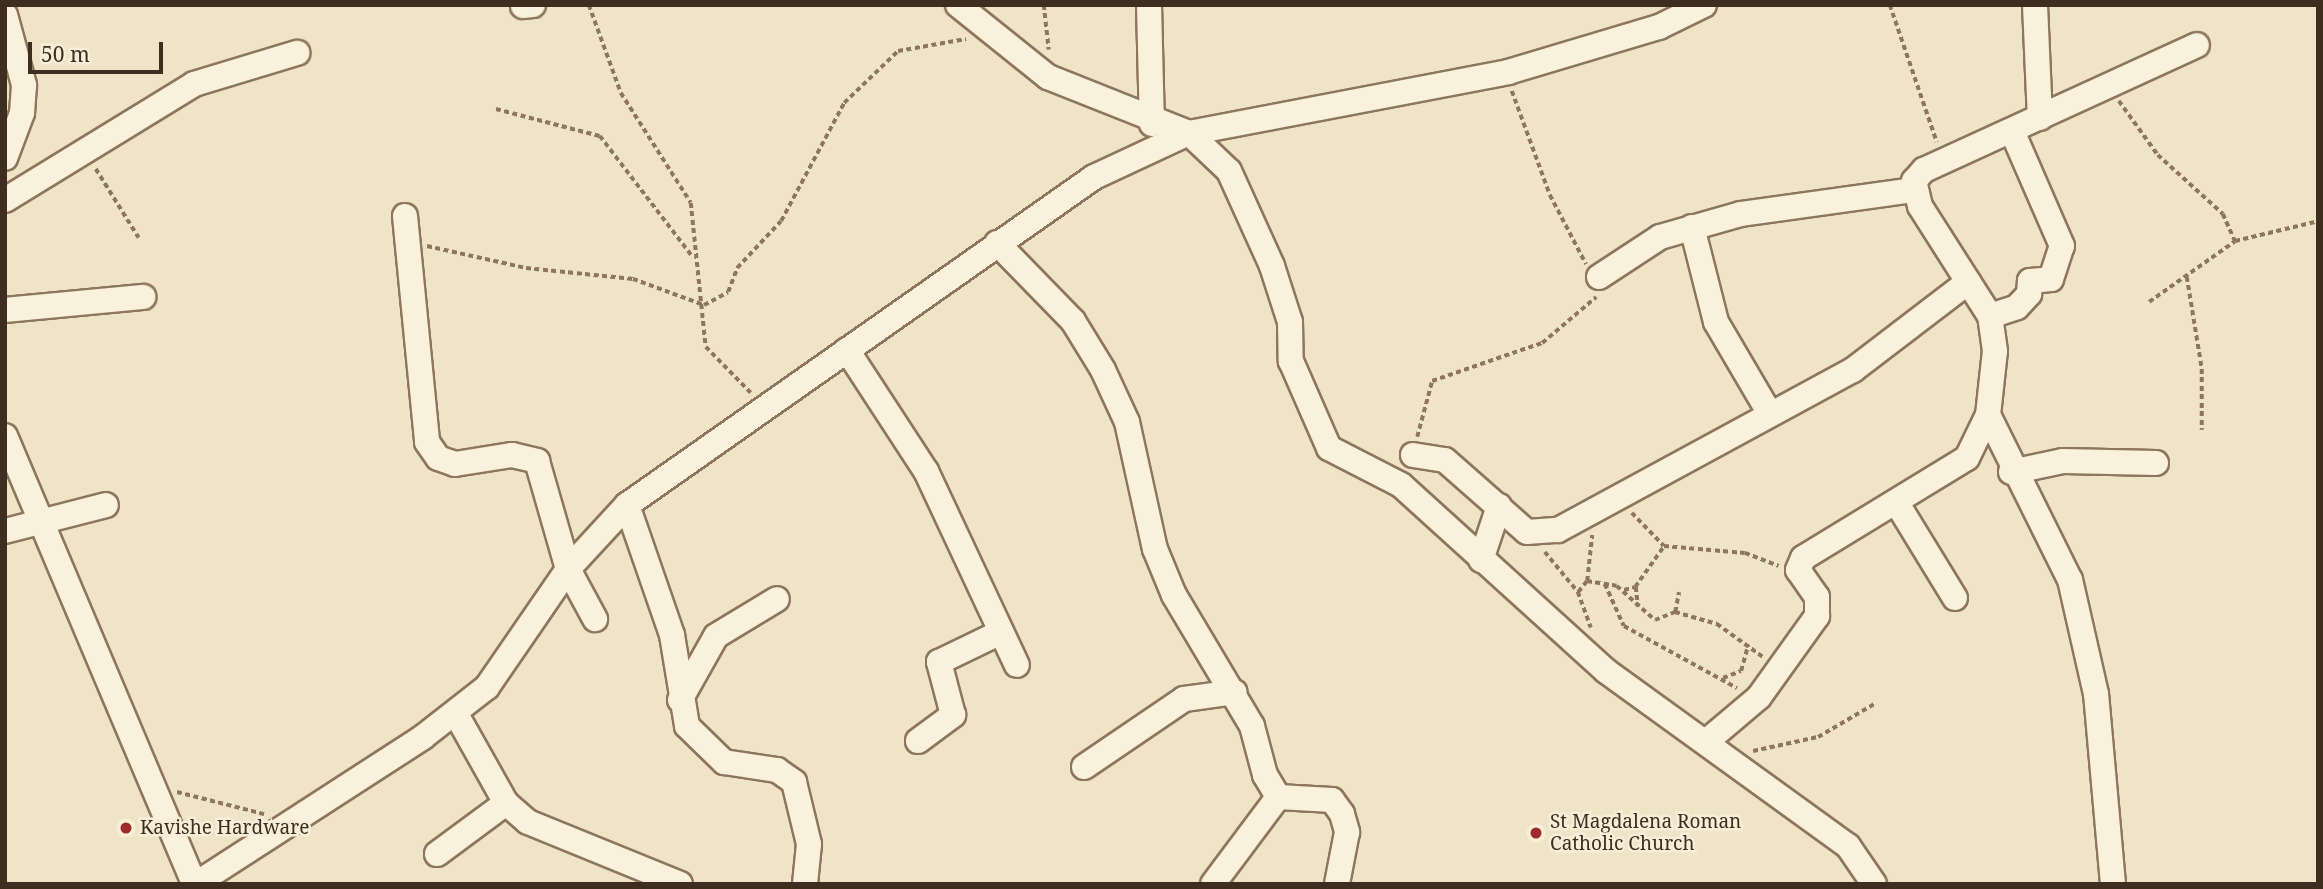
<!DOCTYPE html>
<style>
body{margin:0}
#map{position:relative;width:2323px;height:889px;overflow:hidden;background:#f0e4c8;font-family:"Noto Serif",serif}
div>[style]{position:absolute}
.path>*{height:3.5px;margin-top:-1.75px;transform-origin:0;background:repeating-linear-gradient(90deg,#8d765c 0 5px,transparent 0 8.5px)}
.roads{filter:drop-shadow(2px 0 #8d765c) drop-shadow(-2px 0 #8d765c) drop-shadow(0 2px #8d765c) drop-shadow(0 -2px #8d765c)}
.minor>*{height:24px;margin:-12px;padding:0 12px;transform-origin:12px;border-radius:12px;background:#faf1dc}
.dots>*{width:19px;height:19px;translate:-50% -50%;box-sizing:border-box;border:4px solid #f7eed8;border-radius:50%}
span{translate:-50% -50%;white-space:nowrap;text-align:center;line-height:1.15;-webkit-text-stroke:5px #f7eed8;paint-order:stroke}
.poi-label{font-size:19px;color:#3d2e20}
.left{translate:0 -50%;text-align:left}
.frame{position:absolute;inset:0;border:7px solid #3d2e20;pointer-events:none}
.scale{position:absolute;left:28px;top:42px;width:135px;height:32px;box-sizing:border-box;border:4px solid #3d2e20;border-top:0;padding-left:9px;font-size:21px;line-height:24px;white-space:nowrap;color:#3d2e20;-webkit-text-stroke:5px #f7eed8;paint-order:stroke}
</style>
<div id="map">
<div class="path">
<div style="left:589px;top:5px;width:94px;rotate:70deg"></div>
<div style="left:621px;top:93px;width:130px;rotate:57.5deg"></div>
<div style="left:691px;top:203px;width:145px;rotate:84.1deg"></div>
<div style="left:706px;top:347px;width:64px;rotate:45.6deg"></div>
<div style="left:1044px;top:5px;width:45px;rotate:83.7deg"></div>
<div style="left:1890px;top:5px;width:145px;rotate:71.1deg"></div>
<div style="left:1512px;top:91px;width:111px;rotate:69.9deg"></div>
<div style="left:1550px;top:195px;width:78px;rotate:62.4deg"></div>
<div style="left:2119px;top:101px;width:67px;rotate:54.2deg"></div>
<div style="left:2158px;top:155px;width:88px;rotate:42.2deg"></div>
<div style="left:2223px;top:214px;width:30px;rotate:66deg"></div>
<div style="left:496px;top:109px;width:107px;rotate:14.6deg"></div>
<div style="left:600px;top:136px;width:153px;rotate:52.5deg"></div>
<div style="left:96px;top:169px;width:81px;rotate:58.1deg"></div>
<div style="left:427px;top:246px;width:101px;rotate:12.5deg"></div>
<div style="left:526px;top:268px;width:108px;rotate:5.9deg"></div>
<div style="left:633px;top:279px;width:76px;rotate:20.1deg"></div>
<div style="left:704px;top:305px;width:27px;rotate:-28deg"></div>
<div style="left:728px;top:292px;width:26px;rotate:-69deg"></div>
<div style="left:737px;top:268px;width:64px;rotate:-46.9deg"></div>
<div style="left:781px;top:221px;width:134px;rotate:-61.9deg"></div>
<div style="left:844px;top:103px;width:75px;rotate:-43.9deg"></div>
<div style="left:898px;top:51px;width:69px;rotate:-10deg"></div>
<div style="left:2187px;top:277px;width:93px;rotate:80.7deg"></div>
<div style="left:2202px;top:369px;width:61px;rotate:90deg"></div>
<div style="left:2149px;top:302px;width:105px;rotate:-35.3deg"></div>
<div style="left:2235px;top:241px;width:82px;rotate:-13.4deg"></div>
<div style="left:1417px;top:437px;width:58px;rotate:-75deg"></div>
<div style="left:1432px;top:381px;width:116px;rotate:-19.1deg"></div>
<div style="left:1542px;top:343px;width:71px;rotate:-40.4deg"></div>
<div style="left:1632px;top:513px;width:46px;rotate:45.9deg"></div>
<div style="left:1664px;top:546px;width:81px;rotate:4.9deg"></div>
<div style="left:1745px;top:553px;width:36px;rotate:21deg"></div>
<div style="left:1545px;top:552px;width:52px;rotate:50.5deg"></div>
<div style="left:1578px;top:592px;width:38px;rotate:70deg"></div>
<div style="left:1587px;top:581px;width:30px;rotate:9deg"></div>
<div style="left:1617px;top:586px;width:51px;rotate:41.8deg"></div>
<div style="left:1655px;top:620px;width:22px;rotate:-22deg"></div>
<div style="left:1675px;top:612px;width:44px;rotate:15.9deg"></div>
<div style="left:1717px;top:624px;width:57px;rotate:35.7deg"></div>
<div style="left:1605px;top:584px;width:46px;rotate:65.7deg"></div>
<div style="left:1624px;top:626px;width:129px;rotate:28.8deg"></div>
<div style="left:1636px;top:587px;width:20px;rotate:84deg"></div>
<div style="left:1624px;top:590px;width:11px;rotate:-15deg"></div>
<div style="left:1635px;top:587px;width:50px;rotate:-54.7deg"></div>
<div style="left:1578px;top:592px;width:14px;rotate:-51deg"></div>
<div style="left:1587px;top:581px;width:46px;rotate:-83.8deg"></div>
<div style="left:1675px;top:612px;width:20px;rotate:-79deg"></div>
<div style="left:1723px;top:678px;width:19px;rotate:-21deg"></div>
<div style="left:1741px;top:671px;width:27px;rotate:-75deg"></div>
<div style="left:1753px;top:751px;width:66px;rotate:-12.2deg"></div>
<div style="left:1818px;top:737px;width:67px;rotate:-30.4deg"></div>
<div style="left:177px;top:792px;width:90px;rotate:14.2deg"></div>
</div>
<div class="roads">
<div class="minor">
<div style="left:958px;top:5px;width:115px;rotate:38.7deg"></div>
<div style="left:1048px;top:77px;width:152px;rotate:21.7deg"></div>
<div style="left:1189px;top:133px;width:55px;rotate:43.5deg"></div>
<div style="left:1229px;top:171px;width:104px;rotate:65.6deg"></div>
<div style="left:1272px;top:266px;width:59px;rotate:72.2deg"></div>
<div style="left:1290px;top:322px;width:39px;rotate:89deg"></div>
<div style="left:1291px;top:361px;width:95px;rotate:66.4deg"></div>
<div style="left:1329px;top:448px;width:81px;rotate:27.2deg"></div>
<div style="left:1401px;top:485px;width:277px;rotate:42.2deg"></div>
<div style="left:1606px;top:671px;width:299px;rotate:35.9deg"></div>
<div style="left:1848px;top:846px;width:46px;rotate:55.6deg"></div>
<div style="left:1149px;top:5px;width:119px;rotate:88.6deg"></div>
<div style="left:2035px;top:5px;width:113px;rotate:87.5deg"></div>
<div style="left:523px;top:6px;width:10px;rotate:-6deg"></div>
<div style="left:5px;top:15px;width:73px;rotate:74.8deg"></div>
<div style="left:24px;top:85px;width:28px;rotate:94deg"></div>
<div style="left:22px;top:113px;width:48px;rotate:110.7deg"></div>
<div style="left:5px;top:200px;width:222px;rotate:-31.5deg"></div>
<div style="left:194px;top:84px;width:108px;rotate:-16.8deg"></div>
<div style="left:405px;top:216px;width:227px;rotate:84.4deg"></div>
<div style="left:427px;top:442px;width:19px;rotate:55deg"></div>
<div style="left:438px;top:458px;width:18px;rotate:19deg"></div>
<div style="left:455px;top:464px;width:58px;rotate:-9deg"></div>
<div style="left:512px;top:455px;width:26px;rotate:13deg"></div>
<div style="left:537px;top:461px;width:112px;rotate:74deg"></div>
<div style="left:568px;top:569px;width:57px;rotate:61.6deg"></div>
<div style="left:1692px;top:227px;width:98px;rotate:75.8deg"></div>
<div style="left:1716px;top:322px;width:107px;rotate:59.6deg"></div>
<div style="left:997px;top:243px;width:109px;rotate:45.7deg"></div>
<div style="left:1073px;top:321px;width:57px;rotate:58.5deg"></div>
<div style="left:1103px;top:370px;width:57px;rotate:65.2deg"></div>
<div style="left:1127px;top:422px;width:130px;rotate:77.6deg"></div>
<div style="left:1155px;top:549px;width:50px;rotate:67.6deg"></div>
<div style="left:1174px;top:595px;width:152px;rotate:59.2deg"></div>
<div style="left:1252px;top:726px;width:51px;rotate:75.1deg"></div>
<div style="left:1265px;top:775px;width:26px;rotate:59deg"></div>
<div style="left:1278px;top:797px;width:54px;rotate:3.2deg"></div>
<div style="left:1332px;top:800px;width:17px;rotate:54deg"></div>
<div style="left:1342px;top:814px;width:19px;rotate:74deg"></div>
<div style="left:1347px;top:832px;width:53px;rotate:100.9deg"></div>
<div style="left:1599px;top:277px;width:73px;rotate:-33.3deg"></div>
<div style="left:1660px;top:237px;width:84px;rotate:-15.9deg"></div>
<div style="left:1741px;top:214px;width:174px;rotate:-7.9deg"></div>
<div style="left:5px;top:310px;width:139px;rotate:-5.4deg"></div>
<div style="left:1990px;top:316px;width:28px;rotate:-18deg"></div>
<div style="left:2017px;top:307px;width:18px;rotate:-47deg"></div>
<div style="left:2029px;top:294px;width:13px;rotate:-86deg"></div>
<div style="left:2030px;top:281px;width:21px;rotate:-5deg"></div>
<div style="left:2051px;top:279px;width:35px;rotate:-72deg"></div>
<div style="left:2062px;top:246px;width:125px;rotate:-113.5deg"></div>
<div style="left:847px;top:350px;width:145px;rotate:56.9deg"></div>
<div style="left:926px;top:471px;width:214px;rotate:64.9deg"></div>
<div style="left:5px;top:436px;width:486px;rotate:67.1deg"></div>
<div style="left:1413px;top:455px;width:32px;rotate:9deg"></div>
<div style="left:1445px;top:460px;width:109px;rotate:41.3deg"></div>
<div style="left:1527px;top:532px;width:31px;rotate:-4deg"></div>
<div style="left:1558px;top:530px;width:336px;rotate:-28.5deg"></div>
<div style="left:1853px;top:370px;width:145px;rotate:-37.4deg"></div>
<div style="left:2011px;top:472px;width:53px;rotate:-11.9deg"></div>
<div style="left:2063px;top:461px;width:93px;rotate:1.2deg"></div>
<div style="left:627px;top:505px;width:138px;rotate:70.9deg"></div>
<div style="left:672px;top:635px;width:92px;rotate:80.6deg"></div>
<div style="left:687px;top:726px;width:52px;rotate:44.2deg"></div>
<div style="left:724px;top:762px;width:54px;rotate:8.6deg"></div>
<div style="left:777px;top:770px;width:21px;rotate:35deg"></div>
<div style="left:794px;top:782px;width:64px;rotate:76.4deg"></div>
<div style="left:809px;top:844px;width:40px;rotate:95.7deg"></div>
<div style="left:1898px;top:505px;width:109px;rotate:58.5deg"></div>
<div style="left:5px;top:531px;width:104px;rotate:-14.4deg"></div>
<div style="left:1481px;top:560px;width:57px;rotate:-71.6deg"></div>
<div style="left:680px;top:700px;width:73px;rotate:-60.6deg"></div>
<div style="left:716px;top:636px;width:71px;rotate:-31.2deg"></div>
<div style="left:456px;top:714px;width:102px;rotate:60.7deg"></div>
<div style="left:506px;top:803px;width:29px;rotate:41deg"></div>
<div style="left:528px;top:822px;width:164px;rotate:22.2deg"></div>
<div style="left:918px;top:741px;width:44px;rotate:-36.6deg"></div>
<div style="left:953px;top:715px;width:55px;rotate:-104.8deg"></div>
<div style="left:939px;top:662px;width:69px;rotate:-25.8deg"></div>
<div style="left:1707px;top:741px;width:68px;rotate:-40.2deg"></div>
<div style="left:1759px;top:697px;width:100px;rotate:-54.4deg"></div>
<div style="left:1817px;top:616px;width:19px;rotate:-90deg"></div>
<div style="left:1817px;top:597px;width:33px;rotate:-125deg"></div>
<div style="left:1798px;top:570px;width:13px;rotate:-67deg"></div>
<div style="left:1803px;top:558px;width:192px;rotate:-31.4deg"></div>
<div style="left:1967px;top:458px;width:48px;rotate:-64deg"></div>
<div style="left:1084px;top:767px;width:121px;rotate:-34.2deg"></div>
<div style="left:1184px;top:699px;width:51px;rotate:-7.8deg"></div>
<div style="left:437px;top:854px;width:86px;rotate:-36.5deg"></div>
<div style="left:196px;top:884px;width:270px;rotate:-32.9deg"></div>
<div style="left:423px;top:737px;width:81px;rotate:-38deg"></div>
<div style="left:487px;top:687px;width:143px;rotate:-55.5deg"></div>
<div style="left:568px;top:569px;width:87px;rotate:-47.3deg"></div>
<div style="left:627px;top:505px;width:571px;rotate:-35.08deg"></div>
<div style="left:1094px;top:177px;width:105px;rotate:-24.9deg"></div>
<div style="left:1189px;top:133px;width:325px;rotate:-10.8deg"></div>
<div style="left:1508px;top:72px;width:158px;rotate:-16.6deg"></div>
<div style="left:1659px;top:27px;width:50px;rotate:-26.1deg"></div>
<div style="left:1213px;top:884px;width:109px;rotate:-53.2deg"></div>
<div style="left:2113px;top:884px;width:191px;rotate:-95.1deg"></div>
<div style="left:2096px;top:694px;width:117px;rotate:-102.8deg"></div>
<div style="left:2070px;top:580px;width:184px;rotate:-116.4deg"></div>
<div style="left:1988px;top:415px;width:64px;rotate:-83.8deg"></div>
<div style="left:1995px;top:351px;width:35px;rotate:-98deg"></div>
<div style="left:1990px;top:316px;width:130px;rotate:-122.5deg"></div>
<div style="left:1920px;top:206px;width:26px;rotate:-103deg"></div>
<div style="left:1914px;top:181px;width:15px;rotate:-48deg"></div>
<div style="left:1924px;top:170px;width:300px;rotate:-24.6deg"></div>
</div>
</div>
<div class="dots">
<div style="left:126px;top:828px;background:#9e2a2b"></div>
<div style="left:1536px;top:833px;background:#9e2a2b"></div>
</div>
<div class="poi-label">
<span class="left" style="left:1550px;top:833px">St Magdalena Roman<br>Catholic Church</span>
<span class="left" style="left:140px;top:828px">Kavishe Hardware</span>
</div>
<div class="frame"></div>
<div class="scale">50 m</div>
</div>
